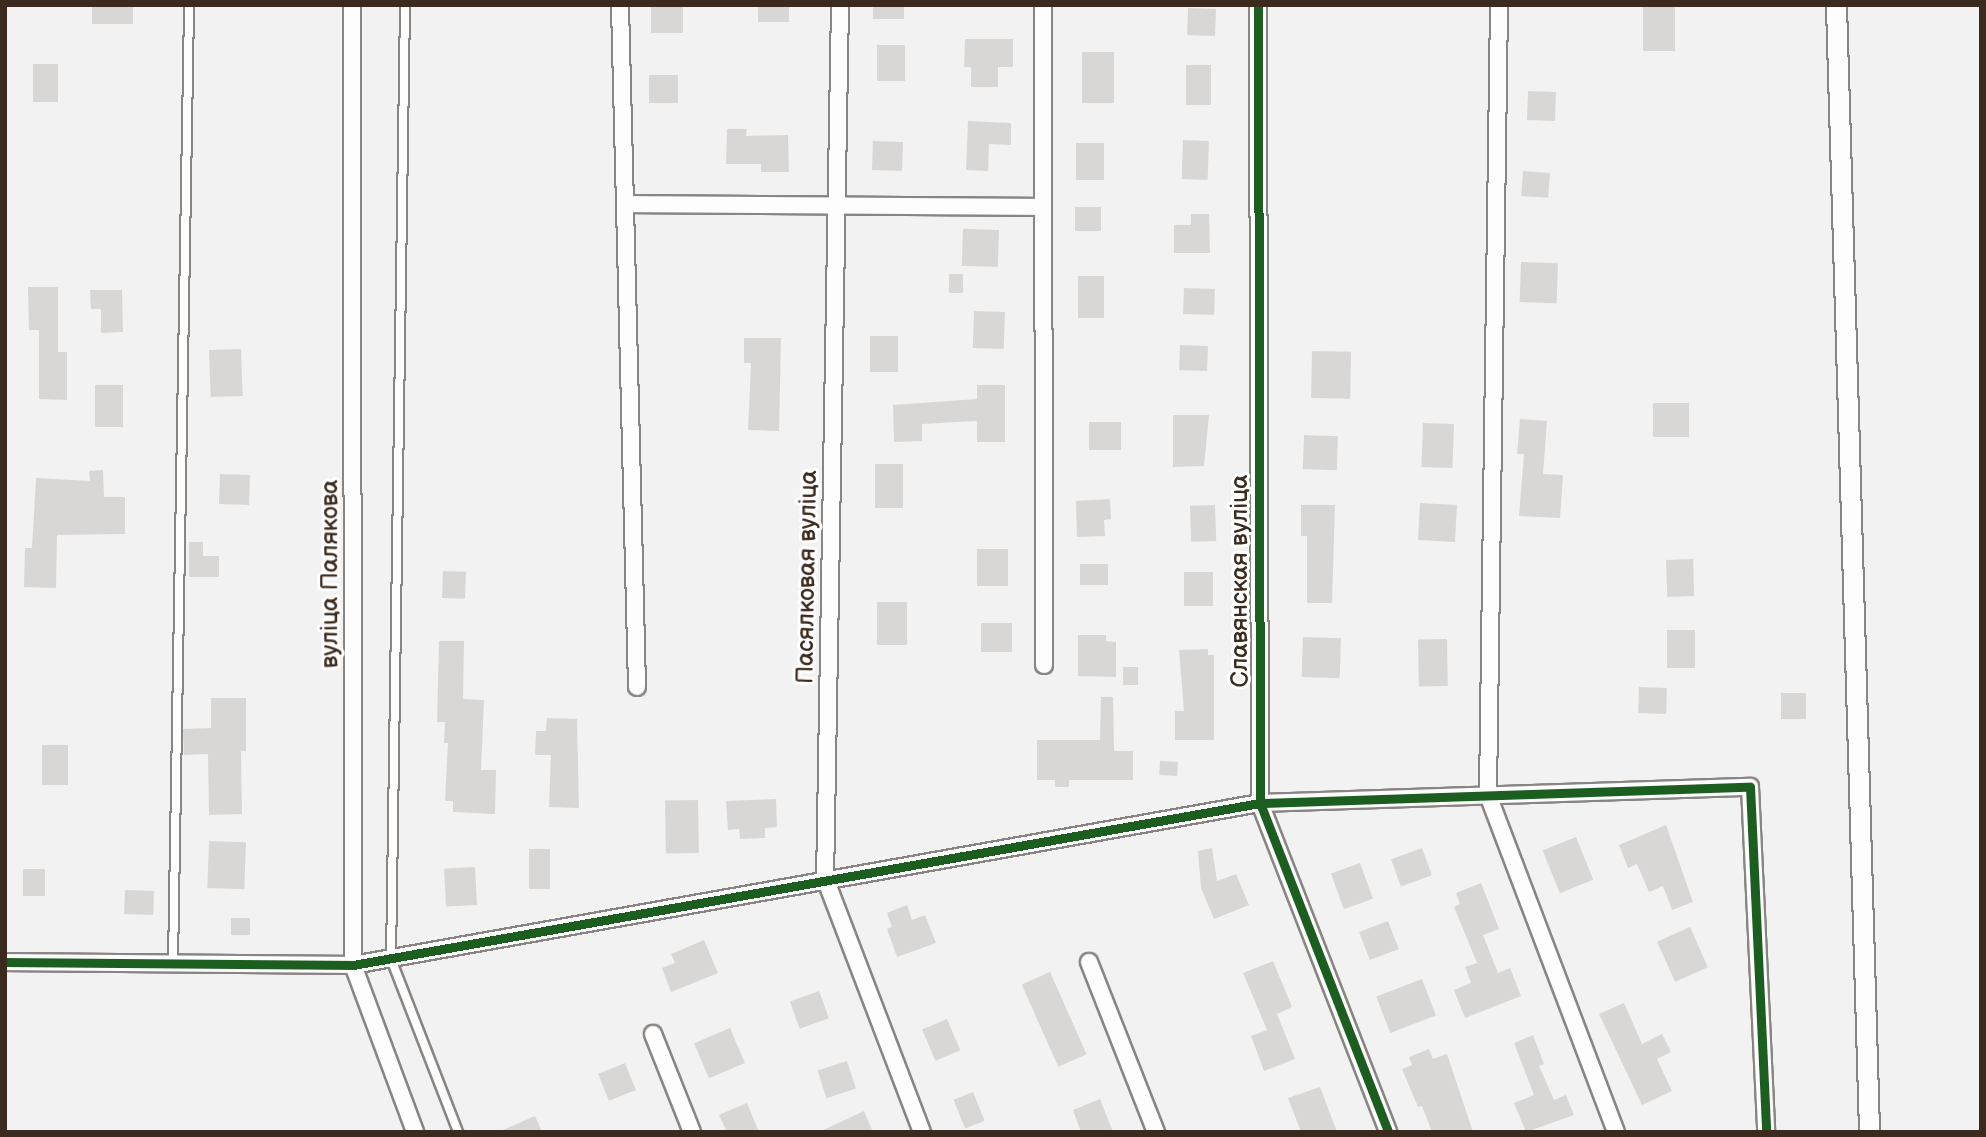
<!DOCTYPE html>
<meta charset="utf-8">
<style>
body{margin:0}
#map{position:relative;width:1986px;height:1137px;overflow:hidden;background:#f3f2f2;font-family:"Balsamiq Sans",sans-serif}
div>[style]{position:absolute}
.building>*{inset:0;background:#d9d7d6;transform-origin:0 0}
.roads{filter:drop-shadow(2px 0 #898582) drop-shadow(-2px 0 #898582) drop-shadow(0 2px #898582) drop-shadow(0 -2px #898582)}
.service>*{height:8px;margin:-4px;padding:0 4px;transform-origin:4px;border-radius:4px;background:#fdfdfd}
.minor>*{height:16px;margin:-8px;padding:0 8px;transform-origin:8px;border-radius:8px;background:#fdfdfd}
.tertiary>*{height:19px;margin:-9.5px;padding:0 9.5px;transform-origin:9.5px;border-radius:9.5px;background:#fdfdfd}
.cycleway>*{height:9px;margin:-4.5px;padding:0 4.5px;transform-origin:4.5px;border-radius:4.5px;background:#1b5e20}
span{translate:-50% -50%;white-space:nowrap;text-align:center;line-height:1.15;-webkit-text-stroke:6px #fff;paint-order:stroke}
.street-label{font-size:24px;color:#3b2a1e}
.frame{position:absolute;inset:0;border:7px solid #3b2a1e;pointer-events:none}
</style>
<div id="map">
<div class="building">
<div style="left:92px;top:5px;width:41px;height:19px"></div>
<div style="left:651px;top:5px;width:32px;height:28px"></div>
<div style="left:758px;top:5px;width:31px;height:17px"></div>
<div style="left:873px;top:5px;width:31px;height:14px"></div>
<div style="left:1643px;top:7px;width:32px;height:44px"></div>
<div style="left:1188px;top:8px;width:28px;height:27px;rotate:2deg"></div>
<div style="clip-path:polygon(965px 39px,1013px 39px,1013px 67px,998px 67px,998px 87px,971px 87px,971px 67px,964px 67px)"></div>
<div style="left:877px;top:45px;width:28px;height:36px"></div>
<div style="left:1082px;top:52px;width:32px;height:51px"></div>
<div style="left:33px;top:64px;width:25px;height:38px"></div>
<div style="left:1186px;top:65px;width:25px;height:40px"></div>
<div style="left:649px;top:75px;width:29px;height:28px"></div>
<div style="left:1528px;top:91px;width:28px;height:29px;rotate:2deg"></div>
<div style="clip-path:polygon(968px 121px,1011px 123px,1011px 145px,989px 144px,988px 171px,966px 170px)"></div>
<div style="clip-path:polygon(727px 129px,747px 129px,746px 136px,788px 135px,789px 172px,761px 172px,761px 164px,726px 164px)"></div>
<div style="left:1183px;top:140px;width:26px;height:39px;rotate:2deg"></div>
<div style="left:873px;top:141px;width:30px;height:29px;rotate:2deg"></div>
<div style="left:1076px;top:143px;width:28px;height:37px"></div>
<div style="left:1523px;top:171px;width:27px;height:25px;rotate:4deg"></div>
<div style="left:1075px;top:207px;width:26px;height:24px"></div>
<div style="clip-path:polygon(1191px 214px,1209px 214px,1210px 253px,1174px 253px,1174px 225px,1191px 225px)"></div>
<div style="left:999px;top:230px;width:37px;height:36px;rotate:92deg"></div>
<div style="left:1521px;top:262px;width:37px;height:40px;rotate:2deg"></div>
<div style="left:949px;top:274px;width:14px;height:19px"></div>
<div style="left:1078px;top:276px;width:26px;height:42px"></div>
<div style="clip-path:polygon(28px 287px,58px 287px,58px 352px,67px 352px,67px 400px,39px 399px,39px 330px,29px 330px)"></div>
<div style="left:1184px;top:288px;width:31px;height:26px;rotate:2deg"></div>
<div style="clip-path:polygon(90px 290px,122px 290px,123px 332px,101px 333px,101px 309px,91px 309px)"></div>
<div style="left:974px;top:311px;width:31px;height:37px;rotate:2deg"></div>
<div style="left:870px;top:336px;width:28px;height:36px"></div>
<div style="clip-path:polygon(744px 338px,781px 338px,779px 431px,748px 430px,751px 363px,744px 363px)"></div>
<div style="left:1180px;top:345px;width:28px;height:25px;rotate:2deg"></div>
<div style="left:241px;top:349px;width:47px;height:32px;rotate:88deg"></div>
<div style="left:1312px;top:351px;width:39px;height:47px;rotate:1deg"></div>
<div style="left:95px;top:385px;width:28px;height:42px"></div>
<div style="clip-path:polygon(977px 385px,1005px 385px,1005px 442px,977px 442px,977px 421px,922px 424px,922px 441px,894px 442px,893px 405px,977px 399px)"></div>
<div style="left:1653px;top:403px;width:36px;height:34px"></div>
<div style="clip-path:polygon(1173px 415px,1209px 415px,1204px 466px,1173px 467px)"></div>
<div style="clip-path:polygon(1520px 419px,1547px 421px,1543px 474px,1563px 475px,1560px 518px,1519px 516px,1524px 454px,1517px 454px)"></div>
<div style="left:1121px;top:422px;width:28px;height:32px;rotate:90deg"></div>
<div style="left:1423px;top:423px;width:31px;height:44px;rotate:2deg"></div>
<div style="left:1304px;top:435px;width:34px;height:34px;rotate:2deg"></div>
<div style="left:875px;top:464px;width:28px;height:44px"></div>
<div style="clip-path:polygon(103px 470px,104px 497px,125px 497px,125px 534px,57px 535px,56px 588px,24px 587px,25px 548px,32px 548px,36px 478px,90px 481px,89px 471px)"></div>
<div style="left:220px;top:474px;width:30px;height:30px;rotate:2deg"></div>
<div style="clip-path:polygon(1110px 499px,1111px 519px,1104px 520px,1105px 536px,1077px 537px,1076px 501px)"></div>
<div style="left:1420px;top:503px;width:37px;height:37px;rotate:3deg"></div>
<div style="left:1215px;top:505px;width:36px;height:25px;rotate:88deg"></div>
<div style="clip-path:polygon(1301px 505px,1335px 505px,1332px 603px,1307px 603px,1307px 536px,1301px 536px)"></div>
<div style="clip-path:polygon(189px 542px,203px 542px,203px 556px,219px 556px,219px 577px,189px 577px)"></div>
<div style="left:977px;top:549px;width:31px;height:37px"></div>
<div style="left:1693px;top:559px;width:37px;height:27px;rotate:88deg"></div>
<div style="left:1108px;top:564px;width:21px;height:28px;rotate:90deg"></div>
<div style="left:443px;top:571px;width:23px;height:27px;rotate:2deg"></div>
<div style="left:1184px;top:572px;width:29px;height:34px"></div>
<div style="left:877px;top:602px;width:30px;height:43px"></div>
<div style="left:981px;top:623px;width:31px;height:29px"></div>
<div style="left:1667px;top:630px;width:28px;height:38px"></div>
<div style="clip-path:polygon(1078px 635px,1106px 635px,1106px 641px,1116px 642px,1116px 677px,1078px 676px)"></div>
<div style="left:1303px;top:637px;width:38px;height:40px;rotate:2deg"></div>
<div style="left:1447px;top:639px;width:47px;height:29px;rotate:89deg"></div>
<div style="clip-path:polygon(439px 641px,464px 641px,463px 699px,484px 700px,481px 770px,496px 770px,495px 814px,453px 812px,453px 801px,445px 801px,448px 743px,444px 743px,445px 722px,437px 722px)"></div>
<div style="clip-path:polygon(1208px 649px,1208px 655px,1214px 655px,1214px 740px,1175px 740px,1175px 711px,1184px 711px,1179px 650px)"></div>
<div style="left:1123px;top:667px;width:15px;height:18px"></div>
<div style="left:1639px;top:687px;width:28px;height:26px;rotate:2deg"></div>
<div style="left:1806px;top:693px;width:26px;height:25px;rotate:90deg"></div>
<div style="clip-path:polygon(1101px 697px,1113px 697px,1114px 751px,1133px 751px,1133px 780px,1069px 780px,1069px 787px,1055px 787px,1055px 780px,1037px 780px,1037px 740px,1100px 740px)"></div>
<div style="clip-path:polygon(211px 698px,246px 698px,246px 751px,241px 751px,242px 814px,209px 815px,208px 754px,184px 755px,183px 729px,211px 728px)"></div>
<div style="clip-path:polygon(547px 718px,577px 719px,579px 808px,549px 807px,551px 755px,535px 755px,536px 731px,546px 731px)"></div>
<div style="left:42px;top:745px;width:26px;height:40px"></div>
<div style="left:1160px;top:761px;width:18px;height:14px;rotate:3deg"></div>
<div style="clip-path:polygon(776px 799px,777px 827px,765px 828px,765px 838px,740px 839px,739px 829px,728px 830px,726px 801px)"></div>
<div style="left:698px;top:800px;width:53px;height:33px;rotate:89deg"></div>
<div style="clip-path:polygon(1666px 825px,1693px 902px,1672px 910px,1663px 886px,1649px 892px,1637px 864px,1628px 868px,1619px 845px)"></div>
<div style="left:1576px;top:837px;width:46px;height:36px;rotate:68deg"></div>
<div style="left:209px;top:841px;width:37px;height:47px;rotate:2deg"></div>
<div style="clip-path:polygon(1212px 848px,1217px 881px,1236px 874px,1249px 905px,1214px 919px,1201px 888px,1198px 851px)"></div>
<div style="left:1422px;top:848px;width:29px;height:33px;rotate:70deg"></div>
<div style="left:529px;top:849px;width:21px;height:40px"></div>
<div style="left:1360px;top:863px;width:38px;height:31px;rotate:70deg"></div>
<div style="left:475px;top:867px;width:38px;height:31px;rotate:87deg"></div>
<div style="left:23px;top:869px;width:22px;height:27px"></div>
<div style="clip-path:polygon(1481px 883px,1499px 929px,1483px 935px,1498px 973px,1510px 968px,1521px 996px,1465px 1018px,1454px 990px,1471px 983px,1465px 967px,1477px 963px,1454px 907px,1460px 904px,1456px 893px)"></div>
<div style="left:125px;top:890px;width:29px;height:24px;rotate:2deg"></div>
<div style="clip-path:polygon(907px 905px,912px 920px,925px 915px,936px 943px,897px 957px,887px 929px,892px 927px,887px 913px)"></div>
<div style="left:250px;top:918px;width:17px;height:19px;rotate:90deg"></div>
<div style="left:1388px;top:921px;width:30px;height:31px;rotate:69deg"></div>
<div style="left:1690px;top:927px;width:44px;height:36px;rotate:66deg"></div>
<div style="clip-path:polygon(704px 940px,718px 973px,671px 992px,662px 968px,675px 963px,671px 954px)"></div>
<div style="clip-path:polygon(1273px 961px,1292px 1007px,1277px 1014px,1295px 1059px,1264px 1071px,1251px 1036px,1267px 1030px,1243px 973px)"></div>
<div style="left:1050px;top:972px;width:90px;height:31px;rotate:66deg"></div>
<div style="left:1422px;top:979px;width:39px;height:49px;rotate:69deg"></div>
<div style="left:819px;top:991px;width:29px;height:31px;rotate:70deg"></div>
<div style="clip-path:polygon(1624px 1003px,1642px 1044px,1662px 1034px,1671px 1052px,1657px 1059px,1672px 1091px,1642px 1105px,1599px 1014px)"></div>
<div style="left:947px;top:1019px;width:34px;height:27px;rotate:67deg"></div>
<div style="left:730px;top:1028px;width:38px;height:39px;rotate:67deg"></div>
<div style="clip-path:polygon(1533px 1035px,1544px 1064px,1539px 1066px,1554px 1100px,1566px 1095px,1574px 1115px,1526px 1132px,1514px 1103px,1534px 1095px,1514px 1043px)"></div>
<div style="clip-path:polygon(1429px 1049px,1433px 1059px,1447px 1054px,1473px 1132px,1432px 1132px,1422px 1106px,1418px 1107px,1402px 1069px,1412px 1065px,1409px 1057px)"></div>
<div style="left:847px;top:1061px;width:29px;height:31px;rotate:72deg"></div>
<div style="left:625px;top:1063px;width:29px;height:29px;rotate:68deg"></div>
<div style="clip-path:polygon(1320px 1087px,1337px 1132px,1301px 1132px,1288px 1098px)"></div>
<div style="left:973px;top:1092px;width:31px;height:21px;rotate:68deg"></div>
<div style="clip-path:polygon(1100px 1099px,1113px 1132px,1081px 1132px,1073px 1110px)"></div>
<div style="clip-path:polygon(747px 1103px,759px 1132px,727px 1132px,719px 1115px)"></div>
<div style="clip-path:polygon(864px 1111px,873px 1132px,819px 1132px)"></div>
<div style="clip-path:polygon(535px 1116px,542px 1132px,498px 1132px)"></div>
</div>
<div class="roads">
<div class="service">
<div style="left:405px;top:5px;width:954px;rotate:90.84deg"></div>
<div style="left:391px;top:959px;width:186px;rotate:68.8deg"></div>
<div style="left:173px;top:963px;width:958px;rotate:-89.04deg"></div>
</div>
<div class="minor">
<div style="left:352px;top:5px;width:960px;rotate:89.94deg"></div>
<div style="left:353px;top:965px;width:178px;rotate:69.6deg"></div>
<div style="left:620px;top:5px;width:682px;rotate:88.57deg"></div>
<div style="left:840px;top:5px;width:873px;rotate:90.98deg"></div>
<div style="left:825px;top:878px;width:272px;rotate:69.1deg"></div>
<div style="left:1043px;top:5px;width:660px;rotate:89.91deg"></div>
<div style="left:1258px;top:5px;width:798px;rotate:89.86deg"></div>
<div style="left:1260px;top:803px;width:353px;rotate:68.7deg"></div>
<div style="left:1499px;top:5px;width:790px;rotate:90.8deg"></div>
<div style="left:1488px;top:795px;width:360px;rotate:69.2deg"></div>
<div style="left:625px;top:204px;width:418px;rotate:0.4deg"></div>
<div style="left:5px;top:962px;width:348px;rotate:0.5deg"></div>
<div style="left:353px;top:965px;width:921px;rotate:-10.13deg"></div>
<div style="left:1260px;top:803px;width:490px;rotate:-1.9deg"></div>
<div style="left:1750px;top:787px;width:345px;rotate:87.3deg"></div>
<div style="left:1089px;top:962px;width:183px;rotate:68.5deg"></div>
<div style="left:653px;top:1034px;width:105px;rotate:68.3deg"></div>
</div>
<div class="tertiary">
<div style="left:1836px;top:5px;width:1127px;rotate:88.32deg"></div>
</div>
</div>
<div class="cycleway">
<div style="left:1258px;top:5px;width:798px;rotate:89.86deg"></div>
<div style="left:1260px;top:803px;width:353px;rotate:68.7deg"></div>
<div style="left:5px;top:962px;width:348px;rotate:0.5deg"></div>
<div style="left:353px;top:965px;width:921px;rotate:-10.13deg"></div>
<div style="left:1260px;top:803px;width:490px;rotate:-1.9deg"></div>
<div style="left:1750px;top:787px;width:345px;rotate:87.3deg"></div>
</div>
<div class="street-label">
<span style="left:330px;top:574px;rotate:-90deg">вуліца Палякова</span>
<span style="left:807px;top:577px;rotate:-89deg">Пасялковая вуліца</span>
<span style="left:1240px;top:581px;rotate:-90deg">Славянская вуліца</span>
</div>
<div class="frame"></div>
</div>
